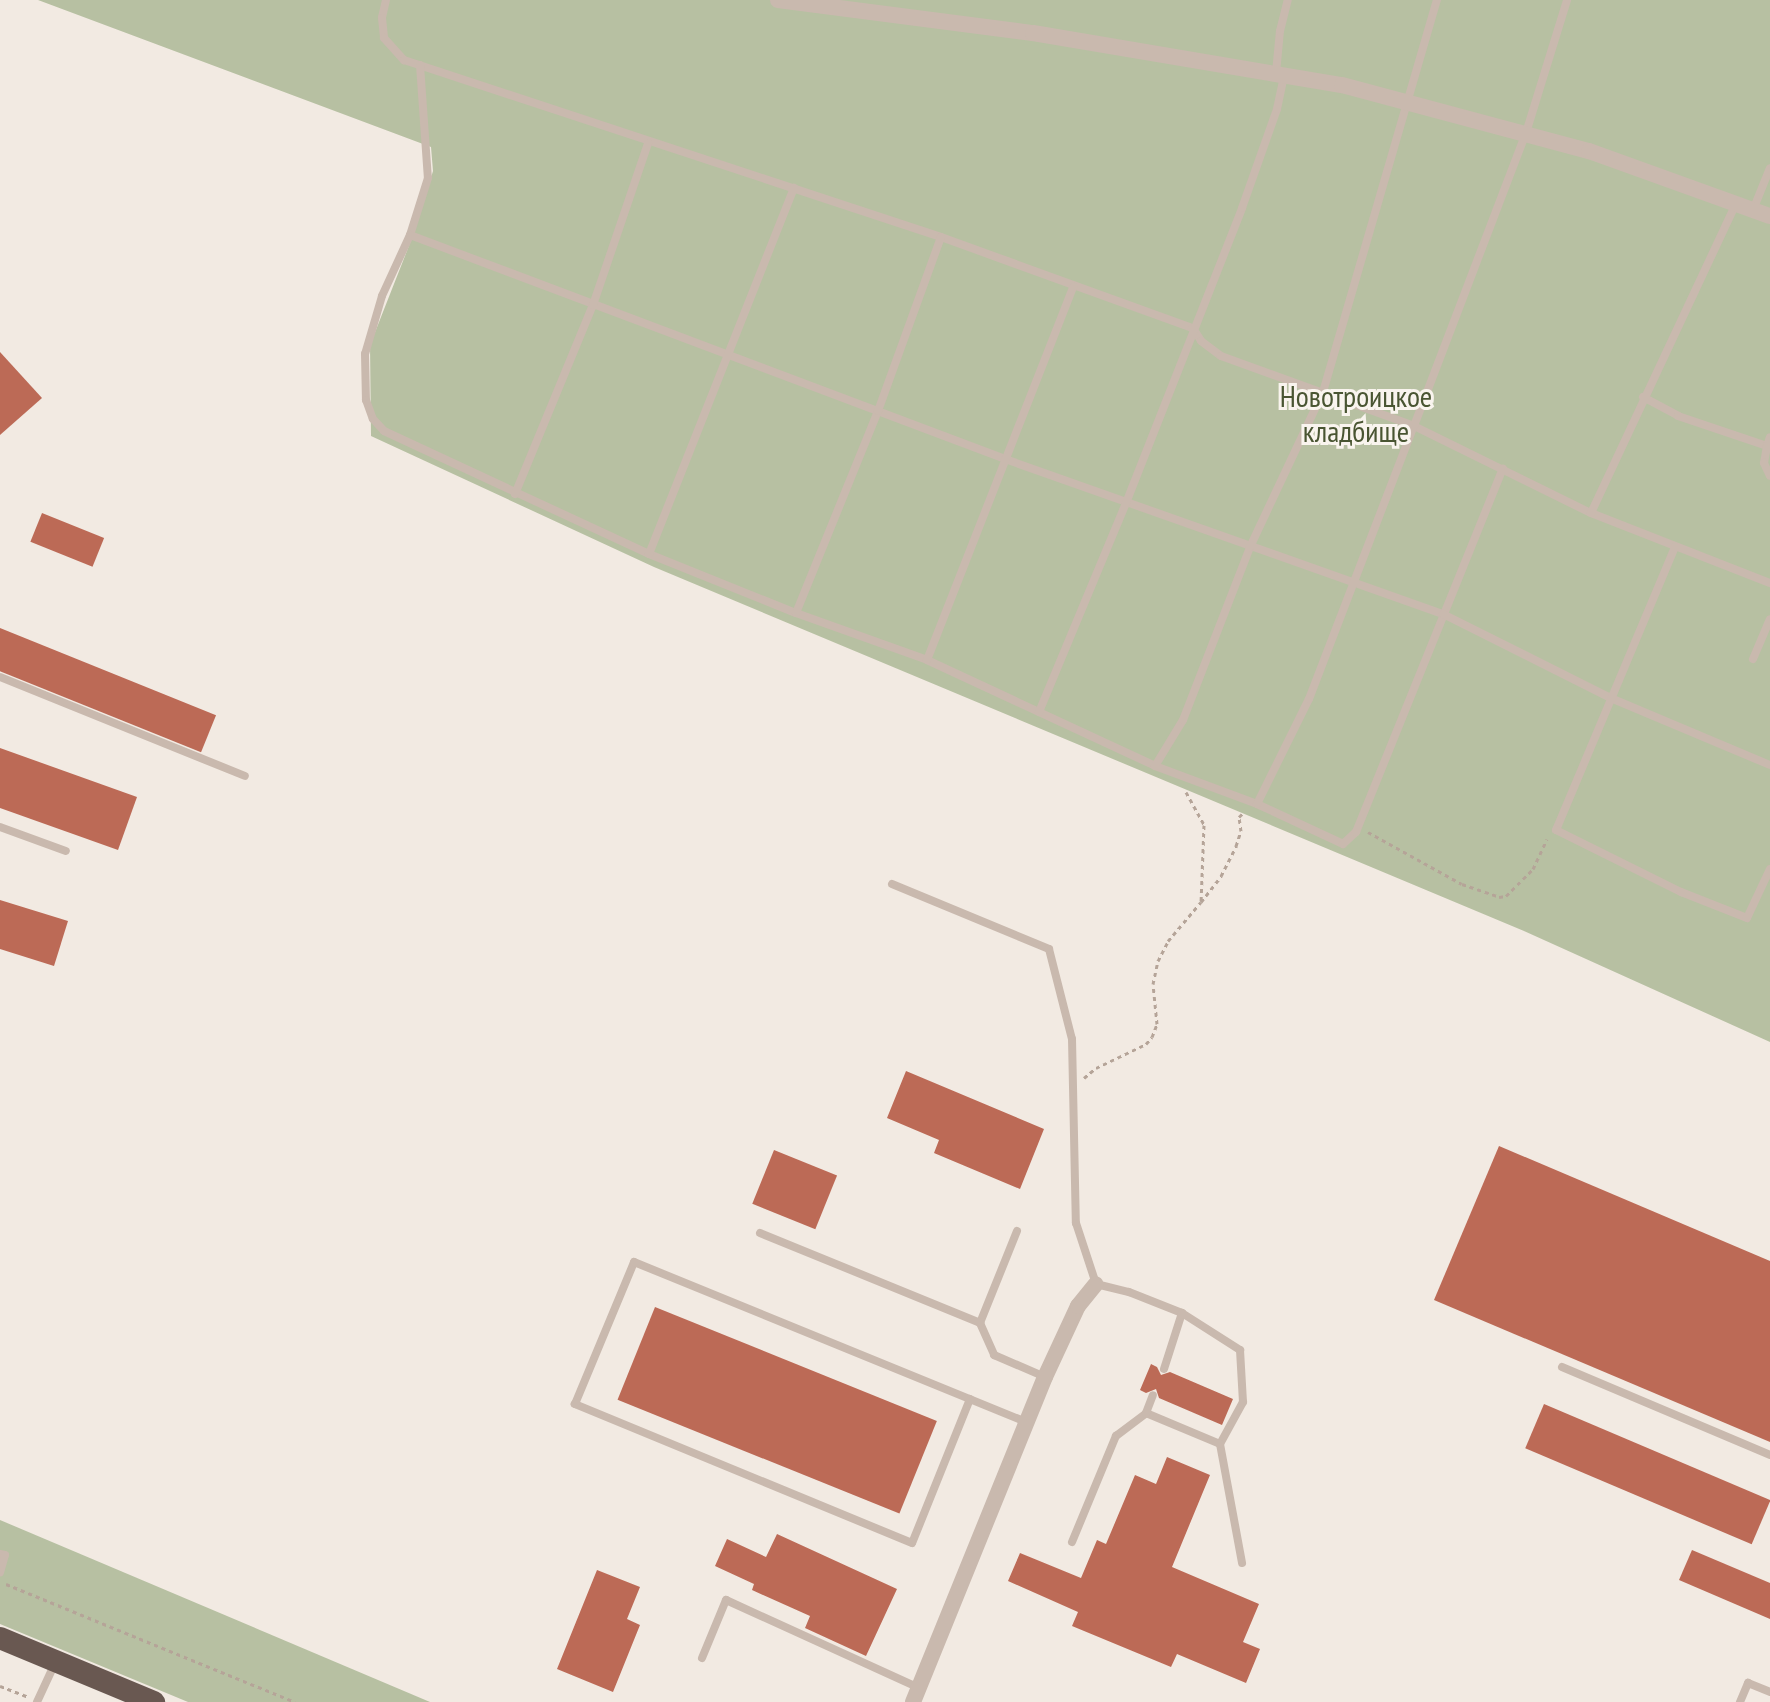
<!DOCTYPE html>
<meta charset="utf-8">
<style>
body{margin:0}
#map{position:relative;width:1770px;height:1702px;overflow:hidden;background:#f2eae2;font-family:"PT Sans Narrow",sans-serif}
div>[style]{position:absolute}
.green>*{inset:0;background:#b7c0a2}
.building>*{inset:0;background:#bc6a56;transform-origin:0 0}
.path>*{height:3px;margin-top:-1.5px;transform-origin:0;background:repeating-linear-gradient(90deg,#b5a498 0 4px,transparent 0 8px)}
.service>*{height:8px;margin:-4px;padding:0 4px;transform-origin:4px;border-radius:4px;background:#c9b9ae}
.minor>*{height:16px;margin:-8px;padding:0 8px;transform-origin:8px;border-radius:8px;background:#c9b9ae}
.trunk>*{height:22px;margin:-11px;padding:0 11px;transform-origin:11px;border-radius:11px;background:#695851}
span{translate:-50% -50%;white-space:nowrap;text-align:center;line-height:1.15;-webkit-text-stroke:6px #f9f4ee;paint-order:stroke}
.park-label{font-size:30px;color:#495532}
</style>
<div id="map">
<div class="green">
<div style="clip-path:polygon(38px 0,1770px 0,1770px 1042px,1524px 931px,654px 567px,371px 436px,370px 345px,414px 233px,433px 171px,431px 147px)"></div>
<div style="clip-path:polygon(0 1520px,430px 1702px,188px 1702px,0 1624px)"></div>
</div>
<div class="building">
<div style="clip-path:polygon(0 352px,42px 398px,0 435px)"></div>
<div style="left:42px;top:513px;width:67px;height:31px;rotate:22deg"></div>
<div style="left:0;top:628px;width:233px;height:40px;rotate:22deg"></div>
<div style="clip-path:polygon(0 748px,137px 797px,118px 850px,0 808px)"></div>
<div style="clip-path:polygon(0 900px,68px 921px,54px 966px,0 949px)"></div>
<div style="clip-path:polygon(906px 1071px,1044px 1129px,1020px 1189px,934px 1153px,939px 1140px,887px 1118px)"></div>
<div style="clip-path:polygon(1499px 1146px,1770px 1261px,1770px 1442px,1434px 1300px)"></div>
<div style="left:774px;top:1150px;width:68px;height:58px;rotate:22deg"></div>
<div style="left:655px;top:1307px;width:304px;height:100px;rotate:22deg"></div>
<div style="clip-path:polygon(1151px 1364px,1157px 1367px,1161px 1375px,1170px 1372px,1233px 1399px,1222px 1425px,1159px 1398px,1156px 1389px,1146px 1393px,1140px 1390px)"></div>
<div style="left:1544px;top:1404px;width:246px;height:48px;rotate:23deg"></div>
<div style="clip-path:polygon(1167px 1457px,1210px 1475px,1172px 1567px,1259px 1604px,1243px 1642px,1260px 1649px,1246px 1683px,1177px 1654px,1171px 1667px,1072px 1626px,1078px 1612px,1008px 1581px,1020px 1553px,1081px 1578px,1097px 1540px,1106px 1544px,1135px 1475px,1156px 1484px)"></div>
<div style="clip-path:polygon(777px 1534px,897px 1589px,866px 1656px,805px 1628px,810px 1616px,752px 1590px,754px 1584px,715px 1566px,727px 1539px,766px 1557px)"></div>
<div style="clip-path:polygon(1692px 1550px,1770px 1583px,1770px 1619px,1679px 1580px)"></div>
<div style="clip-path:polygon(597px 1570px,640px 1587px,627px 1619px,640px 1625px,613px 1692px,557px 1669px)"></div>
</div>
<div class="path">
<div style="left:1186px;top:792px;width:38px;rotate:61deg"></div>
<div style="left:1204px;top:825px;width:77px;rotate:92.2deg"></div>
<div style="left:1201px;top:902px;width:33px;rotate:-52deg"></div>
<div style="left:1221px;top:876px;width:34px;rotate:-63deg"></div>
<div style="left:1236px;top:846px;width:16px;rotate:-72deg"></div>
<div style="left:1241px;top:831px;width:14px;rotate:-98deg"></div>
<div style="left:1239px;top:817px;width:7px;rotate:-45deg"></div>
<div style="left:1368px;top:832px;width:107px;rotate:29deg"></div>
<div style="left:1462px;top:884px;width:39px;rotate:19deg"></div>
<div style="left:1499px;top:897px;width:7px;rotate:-8deg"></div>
<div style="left:1506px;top:896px;width:38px;rotate:-45deg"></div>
<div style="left:1533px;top:869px;width:33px;rotate:-65deg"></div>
<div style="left:1084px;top:1078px;width:16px;rotate:-40deg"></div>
<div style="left:1096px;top:1068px;width:55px;rotate:-25.6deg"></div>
<div style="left:1146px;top:1044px;width:9px;rotate:-49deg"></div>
<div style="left:1152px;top:1037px;width:14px;rotate:-69deg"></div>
<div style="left:1157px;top:1024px;width:40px;rotate:-95.7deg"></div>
<div style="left:1153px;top:984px;width:24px;rotate:-78deg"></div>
<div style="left:1158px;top:961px;width:22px;rotate:-63deg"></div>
<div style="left:1168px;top:941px;width:51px;rotate:-49.8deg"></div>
<div style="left:6px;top:1584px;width:312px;rotate:22.2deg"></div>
<div style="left:0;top:1686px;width:30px;rotate:21deg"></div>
</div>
<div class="service">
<div style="left:386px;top:0;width:18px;rotate:103deg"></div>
<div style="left:382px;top:18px;width:20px;rotate:84deg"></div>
<div style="left:384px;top:38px;width:30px;rotate:48deg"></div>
<div style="left:404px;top:60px;width:565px;rotate:18.24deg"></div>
<div style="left:941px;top:237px;width:268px;rotate:19.9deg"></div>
<div style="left:1193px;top:328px;width:15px;rotate:58deg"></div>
<div style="left:1201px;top:341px;width:25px;rotate:37deg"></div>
<div style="left:1221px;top:356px;width:205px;rotate:19.9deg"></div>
<div style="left:1414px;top:426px;width:197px;rotate:26.2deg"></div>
<div style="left:1591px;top:513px;width:192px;rotate:21.4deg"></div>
<div style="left:420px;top:65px;width:113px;rotate:86deg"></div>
<div style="left:428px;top:178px;width:60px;rotate:107.5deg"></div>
<div style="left:410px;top:235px;width:67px;rotate:114.7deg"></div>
<div style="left:382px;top:296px;width:60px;rotate:106.3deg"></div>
<div style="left:365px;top:354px;width:46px;rotate:88.8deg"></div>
<div style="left:366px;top:400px;width:20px;rotate:70deg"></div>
<div style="left:373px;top:419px;width:16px;rotate:47deg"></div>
<div style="left:384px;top:431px;width:292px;rotate:24.9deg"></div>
<div style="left:649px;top:554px;width:158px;rotate:21.9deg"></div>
<div style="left:796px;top:613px;width:139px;rotate:19.7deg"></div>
<div style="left:927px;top:660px;width:251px;rotate:24.9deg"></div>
<div style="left:1155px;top:766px;width:109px;rotate:20.4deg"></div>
<div style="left:1257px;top:804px;width:95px;rotate:24.9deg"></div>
<div style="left:1343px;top:844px;width:18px;rotate:-43deg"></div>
<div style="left:1356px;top:832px;width:392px;rotate:-68deg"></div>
<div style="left:1276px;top:73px;width:42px;rotate:-84.6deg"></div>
<div style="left:1280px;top:31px;width:32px;rotate:-76deg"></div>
<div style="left:1753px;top:210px;width:45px;rotate:-68deg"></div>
<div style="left:410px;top:235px;width:636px;rotate:20.63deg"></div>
<div style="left:1005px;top:459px;width:465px;rotate:19.5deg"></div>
<div style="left:1443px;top:614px;width:190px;rotate:26.6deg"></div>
<div style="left:1613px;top:699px;width:170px;rotate:22.8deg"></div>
<div style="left:1643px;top:397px;width:40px;rotate:28deg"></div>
<div style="left:1678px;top:416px;width:94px;rotate:18.6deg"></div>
<div style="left:1767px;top:446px;width:9px;rotate:-72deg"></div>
<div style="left:1767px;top:446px;width:17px;rotate:100deg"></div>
<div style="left:1764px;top:463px;width:14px;rotate:65deg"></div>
<div style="left:515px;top:494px;width:204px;rotate:-67.6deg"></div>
<div style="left:593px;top:305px;width:171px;rotate:-71.2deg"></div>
<div style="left:1591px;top:513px;width:339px;rotate:-64.9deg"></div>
<div style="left:1675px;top:547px;width:307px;rotate:112.8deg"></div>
<div style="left:1556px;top:830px;width:140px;rotate:26.4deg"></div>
<div style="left:1681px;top:892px;width:71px;rotate:21.5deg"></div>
<div style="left:1747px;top:918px;width:54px;rotate:-64.9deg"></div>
<div style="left:649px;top:554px;width:394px;rotate:-68.4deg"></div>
<div style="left:796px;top:613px;width:218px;rotate:-67.9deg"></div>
<div style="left:878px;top:411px;width:185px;rotate:-70.1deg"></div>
<div style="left:1753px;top:659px;width:43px;rotate:-67deg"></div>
<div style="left:927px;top:660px;width:401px;rotate:-68.6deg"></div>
<div style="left:0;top:677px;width:264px;rotate:22deg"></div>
<div style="left:1039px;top:712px;width:226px;rotate:-67.4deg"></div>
<div style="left:1126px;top:503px;width:317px;rotate:-68.5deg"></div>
<div style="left:1242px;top:208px;width:105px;rotate:-70.5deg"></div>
<div style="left:1277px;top:109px;width:35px;rotate:-78deg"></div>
<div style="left:1155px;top:766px;width:54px;rotate:-58.7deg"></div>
<div style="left:1183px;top:720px;width:186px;rotate:-68.8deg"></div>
<div style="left:1250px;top:547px;width:171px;rotate:-64.8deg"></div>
<div style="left:1323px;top:392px;width:408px;rotate:-73.8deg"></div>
<div style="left:1257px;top:804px;width:117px;rotate:-63.7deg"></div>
<div style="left:1309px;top:699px;width:292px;rotate:-69deg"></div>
<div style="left:1414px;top:426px;width:311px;rotate:-69.1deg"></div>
<div style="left:1525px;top:136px;width:142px;rotate:-72.8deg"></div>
<div style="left:0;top:827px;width:70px;rotate:20deg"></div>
<div style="left:892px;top:884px;width:170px;rotate:22.5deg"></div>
<div style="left:1049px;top:949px;width:93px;rotate:75.7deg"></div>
<div style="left:1072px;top:1039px;width:184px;rotate:88.8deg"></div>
<div style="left:1076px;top:1223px;width:64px;rotate:71.8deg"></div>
<div style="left:1096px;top:1284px;width:34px;rotate:14deg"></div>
<div style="left:1129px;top:1292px;width:57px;rotate:21.6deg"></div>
<div style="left:1017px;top:1231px;width:99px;rotate:111.9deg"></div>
<div style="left:980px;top:1323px;width:35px;rotate:66deg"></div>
<div style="left:994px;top:1355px;width:56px;rotate:23.3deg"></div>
<div style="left:760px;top:1233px;width:238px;rotate:22.2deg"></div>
<div style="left:1562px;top:1367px;width:226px;rotate:22.9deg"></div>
<div style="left:1164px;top:1369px;width:59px;rotate:-72.2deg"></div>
<div style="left:1182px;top:1313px;width:69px;rotate:32.5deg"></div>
<div style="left:1240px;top:1350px;width:52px;rotate:86.7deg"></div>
<div style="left:1243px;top:1402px;width:48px;rotate:118.7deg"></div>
<div style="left:1220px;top:1444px;width:121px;rotate:79.5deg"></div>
<div style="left:970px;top:1399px;width:155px;rotate:111.9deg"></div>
<div style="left:912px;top:1543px;width:365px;rotate:-157.6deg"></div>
<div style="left:575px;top:1404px;width:154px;rotate:-67.4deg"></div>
<div style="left:634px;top:1262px;width:423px;rotate:22.2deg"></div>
<div style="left:1146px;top:1413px;width:80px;rotate:22.7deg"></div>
<div style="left:1072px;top:1542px;width:115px;rotate:-67.5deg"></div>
<div style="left:1116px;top:1436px;width:38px;rotate:-37deg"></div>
<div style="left:1146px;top:1413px;width:19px;rotate:-69deg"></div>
<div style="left:0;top:1554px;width:5px;rotate:11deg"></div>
<div style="left:5px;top:1555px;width:18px;rotate:106deg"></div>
<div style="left:702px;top:1658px;width:63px;rotate:-67.5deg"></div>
<div style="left:726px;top:1600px;width:212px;rotate:24.5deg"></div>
<div style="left:37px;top:1702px;width:43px;rotate:-65.2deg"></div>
<div style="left:1740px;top:1702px;width:21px;rotate:-67deg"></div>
<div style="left:1748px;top:1683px;width:24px;rotate:22deg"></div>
</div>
<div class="minor">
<div style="left:778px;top:0;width:257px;rotate:7.4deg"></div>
<div style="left:1033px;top:33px;width:313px;rotate:9.6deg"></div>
<div style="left:1342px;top:85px;width:256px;rotate:15deg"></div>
<div style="left:1589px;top:151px;width:192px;rotate:19.8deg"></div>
<div style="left:913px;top:1702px;width:351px;rotate:-67.9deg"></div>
<div style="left:1045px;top:1377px;width:78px;rotate:-65.1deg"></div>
<div style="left:1078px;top:1306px;width:28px;rotate:-51deg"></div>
</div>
<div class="trunk">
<div style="left:0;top:1638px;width:167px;rotate:22.6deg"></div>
</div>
<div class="park-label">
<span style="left:1356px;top:413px">Новотроицкое<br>кладбище</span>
</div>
</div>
